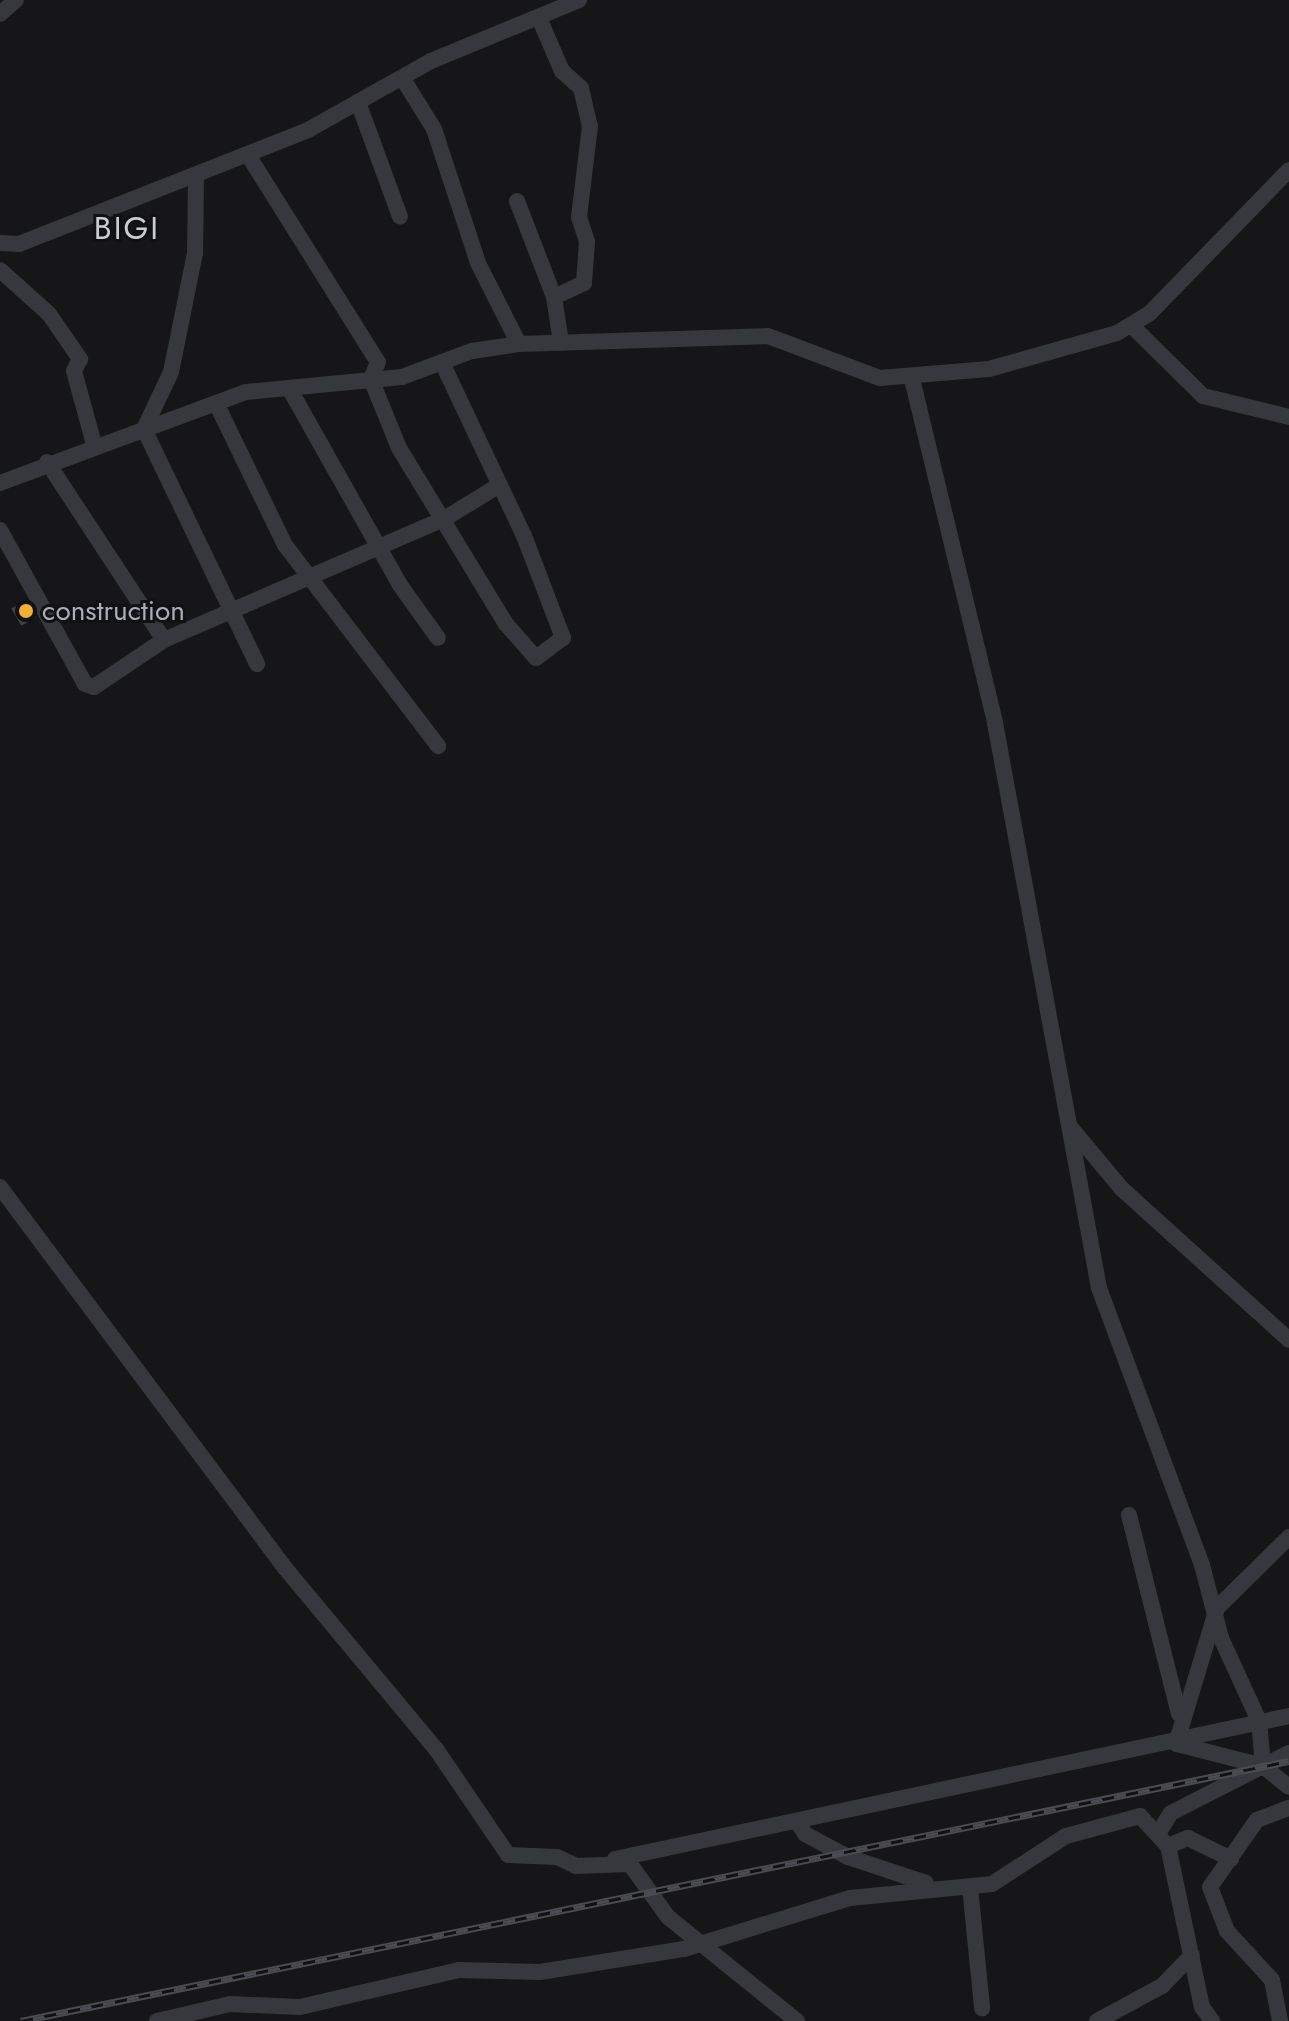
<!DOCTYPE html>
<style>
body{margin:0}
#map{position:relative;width:1289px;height:2021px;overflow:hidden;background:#161618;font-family:Jost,sans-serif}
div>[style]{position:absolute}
.building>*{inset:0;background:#404145;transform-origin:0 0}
.minor>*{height:16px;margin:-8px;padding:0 8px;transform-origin:8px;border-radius:8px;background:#37383d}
.rail>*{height:7px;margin-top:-3.5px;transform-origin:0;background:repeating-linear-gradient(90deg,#111113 0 12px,#4a4c52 0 24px);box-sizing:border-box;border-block:2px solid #4a4c52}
.dots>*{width:22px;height:22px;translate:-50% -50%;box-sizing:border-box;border:4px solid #111113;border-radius:50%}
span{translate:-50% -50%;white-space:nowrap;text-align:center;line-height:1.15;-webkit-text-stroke:6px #111113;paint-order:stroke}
.poi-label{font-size:28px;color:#a8adb8}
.left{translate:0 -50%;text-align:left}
.quarter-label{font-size:32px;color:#c9ccd4;letter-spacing:2px}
</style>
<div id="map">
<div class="building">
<div style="left:26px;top:600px;width:20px;height:17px;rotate:60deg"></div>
</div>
<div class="minor">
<div style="left:0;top:14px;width:21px;rotate:-41deg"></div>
<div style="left:539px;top:18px;width:58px;rotate:66.5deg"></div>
<div style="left:562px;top:71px;width:25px;rotate:42deg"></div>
<div style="left:581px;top:88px;width:39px;rotate:77deg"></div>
<div style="left:590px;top:126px;width:92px;rotate:96.9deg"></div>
<div style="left:579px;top:217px;width:26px;rotate:72deg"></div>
<div style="left:587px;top:242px;width:41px;rotate:94.2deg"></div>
<div style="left:584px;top:283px;width:33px;rotate:155deg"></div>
<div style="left:554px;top:297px;width:46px;rotate:81.2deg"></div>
<div style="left:403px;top:79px;width:59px;rotate:58.2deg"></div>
<div style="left:434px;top:129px;width:141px;rotate:71.8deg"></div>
<div style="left:478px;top:263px;width:91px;rotate:63.2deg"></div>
<div style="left:358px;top:102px;width:122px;rotate:69.9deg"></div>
<div style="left:248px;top:155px;width:244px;rotate:57.9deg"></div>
<div style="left:378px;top:362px;width:18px;rotate:112deg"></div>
<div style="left:371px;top:379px;width:74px;rotate:67.9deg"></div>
<div style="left:399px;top:448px;width:206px;rotate:58.7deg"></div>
<div style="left:506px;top:624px;width:45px;rotate:48.6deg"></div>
<div style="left:536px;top:658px;width:34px;rotate:-37deg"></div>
<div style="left:563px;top:638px;width:109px;rotate:-110.9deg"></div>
<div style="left:524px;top:536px;width:189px;rotate:-115.3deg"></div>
<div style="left:196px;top:176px;width:77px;rotate:90.7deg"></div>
<div style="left:195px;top:253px;width:121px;rotate:101.4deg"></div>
<div style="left:171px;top:372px;width:63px;rotate:115.3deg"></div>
<div style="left:144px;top:429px;width:261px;rotate:64.3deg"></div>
<div style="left:517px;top:201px;width:103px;rotate:68.9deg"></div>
<div style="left:0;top:243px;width:19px;rotate:3deg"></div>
<div style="left:19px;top:244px;width:311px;rotate:-21.5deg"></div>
<div style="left:308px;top:130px;width:141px;rotate:-29.3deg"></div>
<div style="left:431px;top:61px;width:160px;rotate:-22.4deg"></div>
<div style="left:0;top:270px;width:66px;rotate:41.9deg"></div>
<div style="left:49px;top:314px;width:55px;rotate:55.4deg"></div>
<div style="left:80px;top:359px;width:13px;rotate:117deg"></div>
<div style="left:74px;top:371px;width:76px;rotate:74.7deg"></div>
<div style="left:1131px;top:325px;width:101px;rotate:44.6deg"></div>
<div style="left:1203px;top:396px;width:89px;rotate:13.7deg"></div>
<div style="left:912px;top:379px;width:354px;rotate:76.4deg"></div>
<div style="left:995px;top:723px;width:574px;rotate:79.57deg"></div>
<div style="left:1099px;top:1288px;width:296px;rotate:69.6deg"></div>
<div style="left:1202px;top:1565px;width:75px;rotate:75.4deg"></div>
<div style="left:1221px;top:1638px;width:91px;rotate:65.4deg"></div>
<div style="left:1259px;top:1721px;width:45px;rotate:84.9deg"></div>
<div style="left:289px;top:388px;width:226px;rotate:60.6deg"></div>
<div style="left:400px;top:585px;width:65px;rotate:54.4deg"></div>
<div style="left:216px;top:403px;width:158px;rotate:64.1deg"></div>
<div style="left:285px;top:545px;width:253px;rotate:52.7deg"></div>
<div style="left:0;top:483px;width:262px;rotate:-20.3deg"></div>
<div style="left:246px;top:392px;width:157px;rotate:-5.5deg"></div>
<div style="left:402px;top:377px;width:75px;rotate:-20.4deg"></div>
<div style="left:472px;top:351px;width:48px;rotate:-8.5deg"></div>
<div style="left:519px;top:344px;width:249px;rotate:-1.8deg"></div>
<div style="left:768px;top:336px;width:120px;rotate:20.6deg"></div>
<div style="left:880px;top:378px;width:109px;rotate:-4.7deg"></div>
<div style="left:989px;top:369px;width:133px;rotate:-15.7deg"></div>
<div style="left:1117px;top:333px;width:37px;rotate:-31deg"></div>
<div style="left:1149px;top:314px;width:201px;rotate:-45.8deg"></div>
<div style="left:0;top:530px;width:176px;rotate:61.1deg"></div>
<div style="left:85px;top:684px;width:9px;rotate:18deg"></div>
<div style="left:94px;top:687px;width:84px;rotate:-33.9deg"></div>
<div style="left:164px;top:640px;width:213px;rotate:-123.3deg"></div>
<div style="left:164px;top:640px;width:305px;rotate:-23.4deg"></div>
<div style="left:444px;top:519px;width:63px;rotate:-31.4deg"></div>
<div style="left:1071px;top:1128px;width:80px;rotate:50.1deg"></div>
<div style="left:1122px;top:1189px;width:225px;rotate:42.1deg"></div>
<div style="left:0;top:1187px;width:476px;rotate:53.2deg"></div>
<div style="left:285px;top:1568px;width:236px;rotate:50.2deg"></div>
<div style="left:436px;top:1749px;width:128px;rotate:55.8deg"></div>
<div style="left:508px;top:1855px;width:49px;rotate:2.3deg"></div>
<div style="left:557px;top:1857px;width:21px;rotate:25deg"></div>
<div style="left:576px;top:1866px;width:54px;rotate:-2.1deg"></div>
<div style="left:630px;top:1864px;width:65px;rotate:54.4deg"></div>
<div style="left:668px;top:1917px;width:166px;rotate:38.9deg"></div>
<div style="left:1129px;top:1515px;width:205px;rotate:75.9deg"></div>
<div style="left:1176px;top:1744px;width:142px;rotate:-73.2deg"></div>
<div style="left:1217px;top:1608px;width:101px;rotate:-44.6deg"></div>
<div style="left:1289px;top:1753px;width:29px;rotate:153deg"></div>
<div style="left:1263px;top:1766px;width:33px;rotate:39deg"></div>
<div style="left:797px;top:1821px;width:15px;rotate:58deg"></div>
<div style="left:805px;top:1834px;width:49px;rotate:28.1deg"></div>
<div style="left:848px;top:1857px;width:82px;rotate:18.4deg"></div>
<div style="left:1159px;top:1832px;width:22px;rotate:-58deg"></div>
<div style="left:1171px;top:1813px;width:103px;rotate:-27.1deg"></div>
<div style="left:1263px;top:1766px;width:89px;rotate:-165.7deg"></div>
<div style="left:1168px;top:1846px;width:22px;rotate:-22deg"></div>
<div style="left:1188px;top:1838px;width:48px;rotate:26deg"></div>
<div style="left:615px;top:1859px;width:689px;rotate:-11.98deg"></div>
<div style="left:970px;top:1887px;width:122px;rotate:84.3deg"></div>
<div style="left:157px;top:2021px;width:75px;rotate:-13.1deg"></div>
<div style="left:230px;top:2004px;width:70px;rotate:2.5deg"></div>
<div style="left:300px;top:2007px;width:163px;rotate:-13.1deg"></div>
<div style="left:459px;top:1970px;width:81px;rotate:1.4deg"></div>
<div style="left:540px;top:1972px;width:146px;rotate:-9.1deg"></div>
<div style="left:684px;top:1949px;width:174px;rotate:-17.1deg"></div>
<div style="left:850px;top:1898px;width:143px;rotate:-5.6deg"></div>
<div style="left:992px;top:1884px;width:88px;rotate:-33deg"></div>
<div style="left:1066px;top:1836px;width:77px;rotate:-15.1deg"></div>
<div style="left:1140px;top:1816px;width:41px;rotate:47deg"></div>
<div style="left:1168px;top:1846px;width:165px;rotate:78.1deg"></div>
<div style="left:1202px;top:2007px;width:17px;rotate:54deg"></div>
<div style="left:1097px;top:2021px;width:74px;rotate:-28.3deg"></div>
<div style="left:1162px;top:1986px;width:43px;rotate:-45.9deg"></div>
<div style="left:1280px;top:2021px;width:42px;rotate:-101deg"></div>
<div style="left:1272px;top:1980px;width:67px;rotate:-132.6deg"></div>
<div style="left:1227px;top:1931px;width:47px;rotate:-111.1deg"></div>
<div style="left:1210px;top:1887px;width:82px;rotate:-55deg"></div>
<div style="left:1257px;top:1820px;width:34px;rotate:-21deg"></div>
</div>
<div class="rail">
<div style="left:21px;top:2021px;width:1294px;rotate:-11.59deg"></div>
</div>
<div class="dots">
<div style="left:26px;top:611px;background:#f2b134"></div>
</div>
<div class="poi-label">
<span class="left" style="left:42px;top:611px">construction</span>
</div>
<div class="quarter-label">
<span style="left:127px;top:228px">BIGI</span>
</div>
</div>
